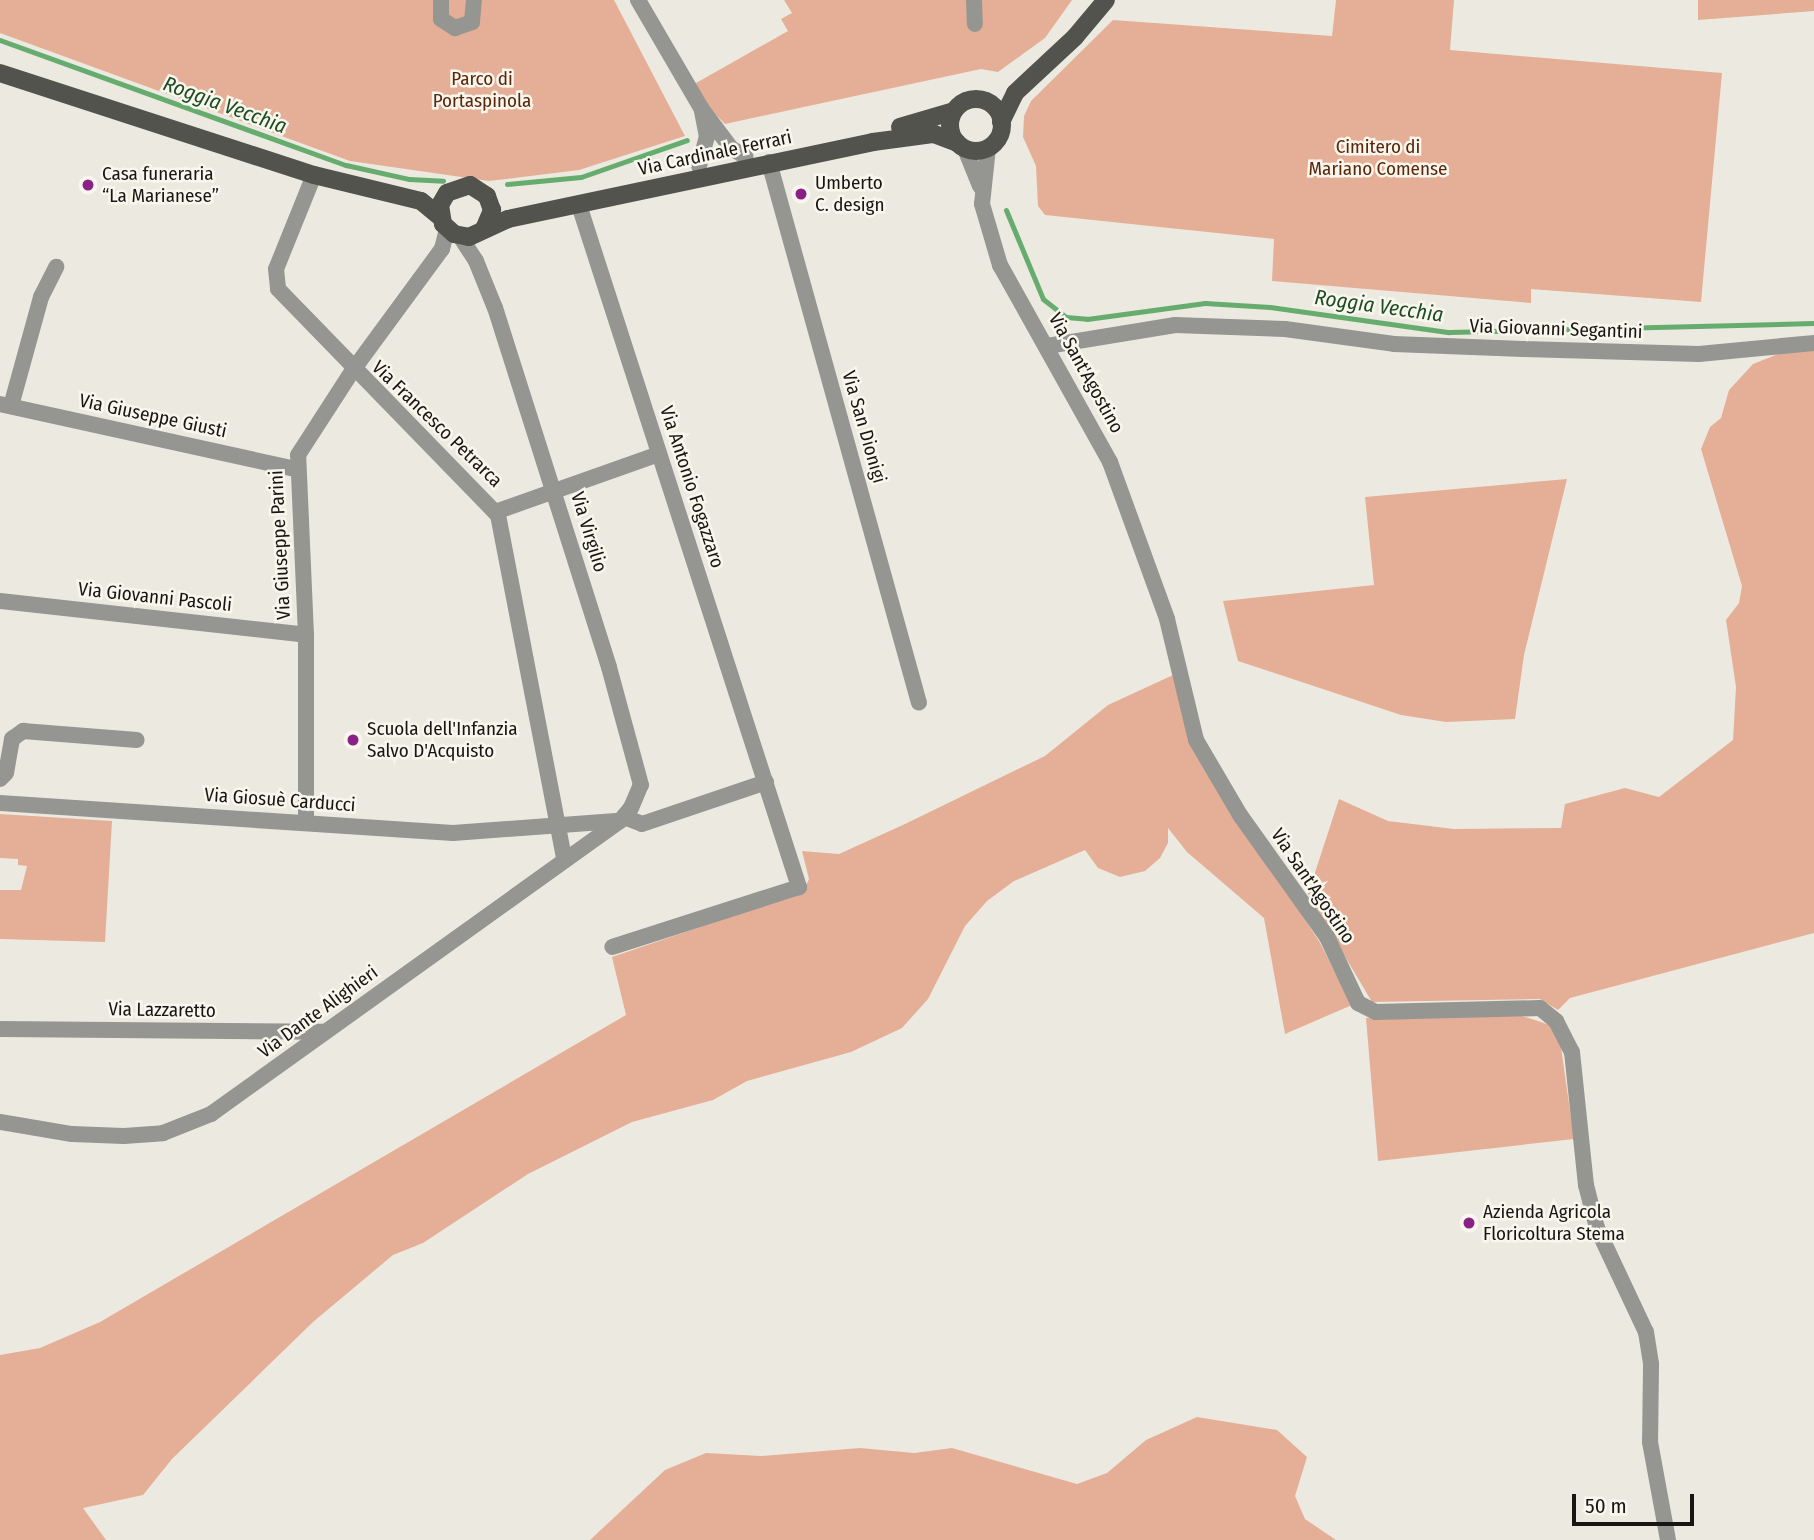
<!DOCTYPE html>
<meta charset="utf-8">
<style>
body{margin:0}
#map{position:relative;width:1814px;height:1540px;overflow:hidden;background:#eceae0;font-family:"Fira Sans Condensed",sans-serif}
div>[style]{position:absolute}
.green>*{inset:0;background:#e5af97}
.stream>*{height:5px;margin:-2.5px;padding:0 2.5px;transform-origin:2.5px;border-radius:2.5px;background:#67ac6f}
.minor>*{height:16px;margin:-8px;padding:0 8px;transform-origin:8px;border-radius:8px;background:#959692}
.major>*{height:18px;margin:-9px;padding:0 9px;transform-origin:9px;border-radius:9px;background:#51534c}
.major>.ring{margin:-9px;padding:0;box-sizing:content-box;background:none;border:18px solid #51534c;border-radius:50%}
.dots>*{width:19px;height:19px;translate:-50% -50%;box-sizing:border-box;border:4px solid #f9f7ed;border-radius:50%}
span{translate:-50% -50%;white-space:nowrap;text-align:center;line-height:1.15;-webkit-text-stroke:5px #f9f7ed;paint-order:stroke}
.park-label{font-size:19px;color:#5b270b}
.street-label{font-size:19px;color:#171613}
.poi-label{font-size:19px;color:#171613}
.left{translate:0 -50%;text-align:left}
.water-label{font-size:21px;color:#1c4d25;font-style:italic}
.scale{position:absolute;left:1572px;top:1494px;width:122px;height:32px;box-sizing:border-box;border:4px solid #171613;border-top:0;padding-left:9px;font-size:21px;line-height:24px;white-space:nowrap;color:#171613;-webkit-text-stroke:5px #f9f7ed;paint-order:stroke}
</style>
<div id="map">
<div class="green">
<div style="clip-path:polygon(0 0,614px 0,685px 136px,579px 170px,489px 181px,350px 161px,0 33px)"></div>
<div style="clip-path:polygon(784px 0,1072px 0,1045px 38px,998px 72px,981px 69px,725px 124px,689px 87px,788px 31px,781px 19px,792px 13px)"></div>
<div style="clip-path:polygon(1336px 0,1454px 0,1450px 50px,1722px 73px,1701px 302px,1531px 289px,1531px 303px,1272px 281px,1274px 239px,1045px 215px,1038px 206px,1036px 166px,1023px 137px,1024px 116px,1031px 101px,1113px 20px,1332px 36px)"></div>
<div style="clip-path:polygon(1698px 0,1814px 0,1814px 11px,1698px 20px)"></div>
<div style="clip-path:polygon(1814px 350px,1814px 933px,1570px 998px,1558px 1010px,1540px 999px,1372px 1002px,1308px 894px,1339px 799px,1388px 821px,1454px 829px,1561px 828px,1565px 804px,1625px 788px,1659px 797px,1733px 740px,1736px 687px,1726px 620px,1739px 603px,1742px 586px,1701px 449px,1710px 427px,1721px 418px,1729px 390px,1753px 364px,1783px 352px)"></div>
<div style="clip-path:polygon(1567px 479px,1524px 655px,1515px 719px,1446px 722px,1401px 715px,1238px 661px,1223px 601px,1374px 585px,1365px 497px)"></div>
<div style="clip-path:polygon(1173px 675px,1200px 760px,1319px 941px,1352px 1005px,1285px 1034px,1264px 918px,1187px 852px,1168px 828px,1168px 843px,1160px 858px,1145px 871px,1120px 877px,1098px 868px,1085px 850px,1014px 881px,987px 901px,965px 926px,928px 999px,902px 1028px,851px 1052px,747px 1081px,713px 1100px,632px 1122px,528px 1174px,423px 1243px,393px 1255px,313px 1322px,172px 1459px,143px 1495px,83px 1508px,106px 1540px,0 1540px,0 1355px,40px 1348px,100px 1322px,626px 1015px,612px 957px,803px 892px,809px 879px,802px 851px,839px 854px,905px 824px,1045px 756px,1108px 705px)"></div>
<div style="clip-path:polygon(0 814px,112px 821px,105px 942px,0 939px,0 890px,21px 890px,27px 866px,18px 865px,18px 859px,0 858px)"></div>
<div style="clip-path:polygon(1516px 1014px,1550px 1025px,1561px 1047px,1574px 1139px,1378px 1161px,1366px 1018px)"></div>
<div style="clip-path:polygon(1197px 1417px,1277px 1430px,1307px 1457px,1295px 1496px,1305px 1519px,1336px 1540px,590px 1540px,665px 1470px,706px 1453px,761px 1456px,860px 1448px,914px 1453px,952px 1448px,1077px 1484px,1107px 1473px,1146px 1440px)"></div>
</div>
<div class="stream">
<div style="left:0;top:40px;width:368px;rotate:19.9deg"></div>
<div style="left:346px;top:165px;width:65px;rotate:12.5deg"></div>
<div style="left:409px;top:179px;width:34px;rotate:3deg"></div>
<div style="left:507px;top:184px;width:74px;rotate:-5.4deg"></div>
<div style="left:581px;top:177px;width:112px;rotate:-19.2deg"></div>
<div style="left:1006px;top:210px;width:96px;rotate:67.4deg"></div>
<div style="left:1043px;top:299px;width:29px;rotate:38deg"></div>
<div style="left:1066px;top:317px;width:21px;rotate:5deg"></div>
<div style="left:1087px;top:319px;width:119px;rotate:-7.7deg"></div>
<div style="left:1205px;top:303px;width:65px;rotate:3.5deg"></div>
<div style="left:1270px;top:307px;width:181px;rotate:8deg"></div>
<div style="left:1449px;top:332px;width:365px;rotate:-1.4deg"></div>
</div>
<div class="minor">
<div style="left:441px;top:0;width:19px;rotate:90deg"></div>
<div style="left:441px;top:19px;width:17px;rotate:33deg"></div>
<div style="left:455px;top:28px;width:18px;rotate:-19deg"></div>
<div style="left:472px;top:22px;width:22px;rotate:-85deg"></div>
<div style="left:638px;top:0;width:125px;rotate:59.7deg"></div>
<div style="left:701px;top:108px;width:50px;rotate:53.1deg"></div>
<div style="left:731px;top:148px;width:17px;rotate:31deg"></div>
<div style="left:974px;top:0;width:24px;rotate:88deg"></div>
<div style="left:988px;top:148px;width:56px;rotate:96.1deg"></div>
<div style="left:982px;top:204px;width:64px;rotate:73.6deg"></div>
<div style="left:1000px;top:265px;width:226px;rotate:60.8deg"></div>
<div style="left:1110px;top:462px;width:167px;rotate:70deg"></div>
<div style="left:1167px;top:619px;width:124px;rotate:76.5deg"></div>
<div style="left:1196px;top:740px;width:87px;rotate:59.6deg"></div>
<div style="left:1240px;top:815px;width:150px;rotate:54.5deg"></div>
<div style="left:1327px;top:937px;width:73px;rotate:64.8deg"></div>
<div style="left:1358px;top:1003px;width:20px;rotate:27deg"></div>
<div style="left:1376px;top:1012px;width:164px;rotate:-1.4deg"></div>
<div style="left:1540px;top:1008px;width:21px;rotate:39deg"></div>
<div style="left:1556px;top:1021px;width:35px;rotate:63deg"></div>
<div style="left:1572px;top:1052px;width:134px;rotate:84deg"></div>
<div style="left:1586px;top:1185px;width:44px;rotate:75.7deg"></div>
<div style="left:1597px;top:1228px;width:115px;rotate:64.8deg"></div>
<div style="left:1646px;top:1332px;width:33px;rotate:81deg"></div>
<div style="left:1651px;top:1365px;width:77px;rotate:90.7deg"></div>
<div style="left:1650px;top:1442px;width:100px;rotate:79.6deg"></div>
<div style="left:965px;top:149px;width:40px;rotate:68deg"></div>
<div style="left:769px;top:162px;width:561px;rotate:74.5deg"></div>
<div style="left:699px;top:166px;width:30px;rotate:-75deg"></div>
<div style="left:707px;top:137px;width:26px;rotate:-101deg"></div>
<div style="left:314px;top:175px;width:101px;rotate:112deg"></div>
<div style="left:276px;top:269px;width:20px;rotate:84deg"></div>
<div style="left:278px;top:289px;width:315px;rotate:45.8deg"></div>
<div style="left:498px;top:515px;width:349px;rotate:79.1deg"></div>
<div style="left:579px;top:205px;width:717px;rotate:72.12deg"></div>
<div style="left:799px;top:887px;width:196px;rotate:162.2deg"></div>
<div style="left:1047px;top:346px;width:130px;rotate:-9.3deg"></div>
<div style="left:1175px;top:325px;width:110px;rotate:2.1deg"></div>
<div style="left:1285px;top:329px;width:110px;rotate:7.8deg"></div>
<div style="left:1394px;top:344px;width:129px;rotate:2.2deg"></div>
<div style="left:1523px;top:349px;width:176px;rotate:1.6deg"></div>
<div style="left:1699px;top:354px;width:116px;rotate:-5.5deg"></div>
<div style="left:0;top:404px;width:303px;rotate:12.4deg"></div>
<div style="left:11px;top:406px;width:113px;rotate:-74.6deg"></div>
<div style="left:41px;top:297px;width:34px;rotate:-63deg"></div>
<div style="left:495px;top:512px;width:174px;rotate:-19.5deg"></div>
<div style="left:0;top:601px;width:308px;rotate:6.3deg"></div>
<div style="left:0;top:779px;width:8px;rotate:-45deg"></div>
<div style="left:6px;top:773px;width:35px;rotate:-80deg"></div>
<div style="left:12px;top:739px;width:14px;rotate:-36deg"></div>
<div style="left:23px;top:731px;width:114px;rotate:4.5deg"></div>
<div style="left:0;top:803px;width:454px;rotate:3.8deg"></div>
<div style="left:453px;top:833px;width:163px;rotate:-4.2deg"></div>
<div style="left:624px;top:817px;width:19px;rotate:21deg"></div>
<div style="left:642px;top:824px;width:131px;rotate:-18.7deg"></div>
<div style="left:306px;top:823px;width:188px;rotate:-90deg"></div>
<div style="left:306px;top:635px;width:180px;rotate:-92.5deg"></div>
<div style="left:298px;top:455px;width:101px;rotate:-57.1deg"></div>
<div style="left:353px;top:370px;width:150px;rotate:-53.7deg"></div>
<div style="left:442px;top:249px;width:21px;rotate:-76deg"></div>
<div style="left:0;top:1029px;width:324px;rotate:0.5deg"></div>
<div style="left:0;top:1122px;width:73px;rotate:9.5deg"></div>
<div style="left:72px;top:1134px;width:52px;rotate:2.2deg"></div>
<div style="left:124px;top:1136px;width:39px;rotate:-4deg"></div>
<div style="left:163px;top:1133px;width:52px;rotate:-21.6deg"></div>
<div style="left:211px;top:1114px;width:503px;rotate:-35.62deg"></div>
<div style="left:620px;top:821px;width:17px;rotate:-50deg"></div>
<div style="left:631px;top:808px;width:25px;rotate:-67deg"></div>
<div style="left:641px;top:785px;width:122px;rotate:-105.2deg"></div>
<div style="left:609px;top:667px;width:377px;rotate:-107.6deg"></div>
<div style="left:495px;top:308px;width:51px;rotate:-112deg"></div>
<div style="left:476px;top:261px;width:30px;rotate:-123deg"></div>
</div>
<div class="major">
<div style="left:0;top:73px;width:330px;rotate:18deg"></div>
<div style="left:314px;top:175px;width:110px;rotate:13.7deg"></div>
<div style="left:421px;top:201px;width:26px;rotate:40deg"></div>
<div class="ring" style="left:950px;top:99px;width:34px;height:34px"></div>
<div style="left:1001px;top:122px;width:32px;rotate:-64deg"></div>
<div style="left:1015px;top:93px;width:82px;rotate:-43deg"></div>
<div style="left:1075px;top:37px;width:48px;rotate:-50deg"></div>
<div style="left:900px;top:127px;width:56px;rotate:-16.5deg"></div>
<div style="left:484px;top:229px;width:21px;rotate:-67deg"></div>
<div style="left:492px;top:210px;width:15px;rotate:-110deg"></div>
<div style="left:487px;top:196px;width:20px;rotate:-147deg"></div>
<div style="left:470px;top:185px;width:24px;rotate:161deg"></div>
<div style="left:447px;top:193px;width:14px;rotate:120deg"></div>
<div style="left:440px;top:205px;width:19px;rotate:81deg"></div>
<div style="left:443px;top:224px;width:15px;rotate:42deg"></div>
<div style="left:454px;top:234px;width:15px;rotate:11deg"></div>
<div style="left:469px;top:237px;width:43px;rotate:-24.8deg"></div>
<div style="left:508px;top:219px;width:373px;rotate:-11.9deg"></div>
<div style="left:873px;top:142px;width:62px;rotate:-7.5deg"></div>
<div style="left:934px;top:134px;width:25px;rotate:21deg"></div>
</div>
<div class="dots">
<div style="left:88px;top:185px;background:#8a2187"></div>
<div style="left:801px;top:194px;background:#8a2187"></div>
<div style="left:353px;top:740px;background:#8a2187"></div>
<div style="left:1469px;top:1223px;background:#8a2187"></div>
</div>
<div class="park-label">
<span style="left:482px;top:90px">Parco di<br>Portaspinola</span>
<span style="left:1378px;top:158px">Cimitero di<br>Mariano Comense</span>
</div>
<div class="street-label">
<span style="left:715px;top:153px;rotate:-12deg">Via Cardinale Ferrari</span>
<span style="left:1556px;top:329px;rotate:2deg">Via Giovanni Segantini</span>
<span style="left:1086px;top:373px;rotate:61deg">Via Sant'Agostino</span>
<span style="left:153px;top:416px;rotate:12deg">Via Giuseppe Giusti</span>
<span style="left:437px;top:424px;rotate:44deg">Via Francesco Petrarca</span>
<span style="left:864px;top:427px;rotate:74deg">Via San Dionigi</span>
<span style="left:692px;top:487px;rotate:72deg">Via Antonio Fogazzaro</span>
<span style="left:589px;top:532px;rotate:73deg">Via Virgilio</span>
<span style="left:280px;top:545px;rotate:-93deg">Via Giuseppe Parini</span>
<span style="left:155px;top:597px;rotate:6deg">Via Giovanni Pascoli</span>
<span style="left:280px;top:800px;rotate:4deg">Via Giosuè Carducci</span>
<span style="left:1313px;top:886px;rotate:56deg">Via Sant'Agostino</span>
<span style="left:162px;top:1010px;rotate:1deg">Via Lazzaretto</span>
<span style="left:318px;top:1012px;rotate:-36deg">Via Dante Alighieri</span>
</div>
<div class="poi-label">
<span class="left" style="left:102px;top:185px">Casa funeraria<br>“La Marianese”</span>
<span class="left" style="left:815px;top:194px">Umberto<br>C. design</span>
<span class="left" style="left:367px;top:740px">Scuola dell'Infanzia<br>Salvo D'Acquisto</span>
<span class="left" style="left:1483px;top:1223px">Azienda Agricola<br>Floricoltura Stema</span>
</div>
<div class="water-label">
<span style="left:225px;top:105px;rotate:20deg">Roggia Vecchia</span>
<span style="left:1379px;top:306px;rotate:8deg">Roggia Vecchia</span>
</div>
<div class="scale">50 m</div>
</div>
